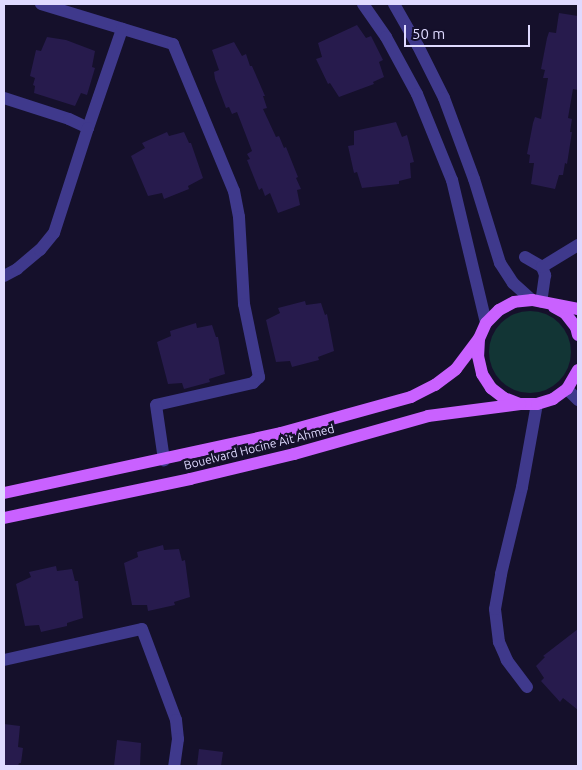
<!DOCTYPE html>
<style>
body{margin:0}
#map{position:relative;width:582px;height:770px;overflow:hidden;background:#15102b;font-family:Ubuntu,sans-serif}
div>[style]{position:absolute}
.green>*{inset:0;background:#123535}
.round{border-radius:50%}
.building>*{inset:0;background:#271b4d}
.street>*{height:12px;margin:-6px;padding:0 6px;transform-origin:6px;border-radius:6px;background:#3f398c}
.primary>*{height:12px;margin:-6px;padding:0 6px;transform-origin:6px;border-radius:6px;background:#c961ff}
span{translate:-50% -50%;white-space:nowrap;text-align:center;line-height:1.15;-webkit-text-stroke:5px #15102b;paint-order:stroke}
.street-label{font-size:12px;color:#dfdaff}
.frame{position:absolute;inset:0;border:5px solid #dfdaff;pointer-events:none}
.scale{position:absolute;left:404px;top:25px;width:126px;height:22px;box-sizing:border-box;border:2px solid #dfdaff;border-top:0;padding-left:6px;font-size:15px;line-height:18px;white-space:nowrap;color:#dfdaff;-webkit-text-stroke:4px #15102b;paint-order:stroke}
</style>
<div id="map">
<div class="green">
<div class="round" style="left:489px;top:311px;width:82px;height:82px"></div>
</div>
<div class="building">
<div style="clip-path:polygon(559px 13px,578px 16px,578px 90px,573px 89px,568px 118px,572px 119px,570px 132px,572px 132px,567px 164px,565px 163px,563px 175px,559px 175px,555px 189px,531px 184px,534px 163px,529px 163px,530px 155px,527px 154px,533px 123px,535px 117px,541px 119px,548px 78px,543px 78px,545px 70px,541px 69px,547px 38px,549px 32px,556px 33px)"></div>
<div style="clip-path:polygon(357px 25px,366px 38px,371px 36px,383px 60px,379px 62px,384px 77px,373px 82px,374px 84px,339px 97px,330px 83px,328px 84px,316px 59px,322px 57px,318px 43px)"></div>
<div style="clip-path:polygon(47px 37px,66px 40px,95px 51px,92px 67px,95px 68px,87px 95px,81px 93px,75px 106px,34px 93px,35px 86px,33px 85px,35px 78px,30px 76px,36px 50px,41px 51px)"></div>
<div style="clip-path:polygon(234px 42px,242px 56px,246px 54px,250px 66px,252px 66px,265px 96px,263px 96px,267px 108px,263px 109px,276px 137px,279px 136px,284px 148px,286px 147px,298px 177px,296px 178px,301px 189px,297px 190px,300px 205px,278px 213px,270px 193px,265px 196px,262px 188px,259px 190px,247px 160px,250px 159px,247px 154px,252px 151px,237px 112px,232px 114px,229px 107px,226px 108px,215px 79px,214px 72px,219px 70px,212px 50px)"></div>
<div style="clip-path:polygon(396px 122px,402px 137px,407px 135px,414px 162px,410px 163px,411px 178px,399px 181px,399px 184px,362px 188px,357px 172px,354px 173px,348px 146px,354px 145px,354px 131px)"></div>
<div style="clip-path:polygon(167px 132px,169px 136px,184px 132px,189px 143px,191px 143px,203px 178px,188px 186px,189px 189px,164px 199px,162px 193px,148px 196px,131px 156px,145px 148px,142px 143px)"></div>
<div style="clip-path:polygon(305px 301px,306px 305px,321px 303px,325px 315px,327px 314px,334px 351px,318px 357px,319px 360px,292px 367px,290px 361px,276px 362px,266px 320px,280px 313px,278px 308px)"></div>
<div style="clip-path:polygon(196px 323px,197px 328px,212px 325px,216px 337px,218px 337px,225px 374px,209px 379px,210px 382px,184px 389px,182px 383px,168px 384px,157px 342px,171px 336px,170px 331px)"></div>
<div style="clip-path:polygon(163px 545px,164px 550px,179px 549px,182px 561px,185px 560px,190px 597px,174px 602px,175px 605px,148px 611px,147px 605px,132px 605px,124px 563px,138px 557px,137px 552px)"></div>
<div style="clip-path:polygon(56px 566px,57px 571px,72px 569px,75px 581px,78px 581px,83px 618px,67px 623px,67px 626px,41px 632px,39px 625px,25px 626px,16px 584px,31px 577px,29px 572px)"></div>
<div style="clip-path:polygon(578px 629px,578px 710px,563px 698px,560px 702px,541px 681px,544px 678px,536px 666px,545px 657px,543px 656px)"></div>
<div style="clip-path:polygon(4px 724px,20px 726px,18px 747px,23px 748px,21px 763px,19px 763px,18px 766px,4px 766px)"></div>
<div style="clip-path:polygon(117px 740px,141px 743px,140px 766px,114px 766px)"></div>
<div style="clip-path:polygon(199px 749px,223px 752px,221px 766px,197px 766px)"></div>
</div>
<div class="street">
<div style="left:41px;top:4px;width:138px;rotate:16.9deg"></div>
<div style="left:173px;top:44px;width:159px;rotate:67.5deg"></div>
<div style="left:234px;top:191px;width:26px;rotate:79deg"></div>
<div style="left:239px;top:217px;width:87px;rotate:86.7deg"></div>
<div style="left:244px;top:304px;width:75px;rotate:78.4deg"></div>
<div style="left:259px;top:377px;width:8px;rotate:135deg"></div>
<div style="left:253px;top:383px;width:99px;rotate:167.2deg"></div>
<div style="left:156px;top:405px;width:56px;rotate:81.7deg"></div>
<div style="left:363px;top:4px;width:40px;rotate:55.1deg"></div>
<div style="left:386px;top:37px;width:65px;rotate:61.5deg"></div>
<div style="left:417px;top:94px;width:93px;rotate:67.9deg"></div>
<div style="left:452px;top:180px;width:147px;rotate:76.6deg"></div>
<div style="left:394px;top:4px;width:48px;rotate:60.3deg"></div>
<div style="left:418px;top:46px;width:58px;rotate:63.4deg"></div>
<div style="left:444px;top:98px;width:86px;rotate:69.7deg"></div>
<div style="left:474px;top:179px;width:88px;rotate:72.8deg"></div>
<div style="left:500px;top:263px;width:24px;rotate:57deg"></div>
<div style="left:513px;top:283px;width:25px;rotate:42deg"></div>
<div style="left:4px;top:98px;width:68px;rotate:17.9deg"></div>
<div style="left:69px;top:119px;width:21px;rotate:25deg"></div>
<div style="left:88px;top:128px;width:105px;rotate:-71deg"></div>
<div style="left:525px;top:257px;width:20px;rotate:30deg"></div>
<div style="left:542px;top:267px;width:9px;rotate:69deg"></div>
<div style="left:545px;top:275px;width:27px;rotate:98deg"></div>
<div style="left:542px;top:267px;width:42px;rotate:-31.4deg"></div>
<div style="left:4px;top:276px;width:15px;rotate:-28deg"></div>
<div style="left:17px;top:269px;width:30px;rotate:-40deg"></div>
<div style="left:40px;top:250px;width:22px;rotate:-51deg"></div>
<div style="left:54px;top:233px;width:110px;rotate:-72.1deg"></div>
<div style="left:567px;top:389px;width:16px;rotate:45deg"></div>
<div style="left:4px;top:660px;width:141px;rotate:-12.7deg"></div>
<div style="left:142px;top:629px;width:97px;rotate:69.5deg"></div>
<div style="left:176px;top:720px;width:19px;rotate:84deg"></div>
<div style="left:178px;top:739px;width:27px;rotate:98deg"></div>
<div style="left:527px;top:687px;width:34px;rotate:-127deg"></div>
<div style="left:507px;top:660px;width:20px;rotate:-114deg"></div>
<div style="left:499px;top:642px;width:33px;rotate:-97deg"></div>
<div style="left:495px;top:609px;width:36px;rotate:-80deg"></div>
<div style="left:501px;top:574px;width:89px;rotate:-76.4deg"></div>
<div style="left:522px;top:487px;width:84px;rotate:-79.8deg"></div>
</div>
<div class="primary">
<div style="left:554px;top:307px;width:13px;rotate:29deg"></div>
<div style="left:565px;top:313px;width:18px;rotate:52deg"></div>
<div style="left:576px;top:327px;width:8px;rotate:76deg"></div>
<div style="left:578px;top:309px;width:47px;rotate:-168.9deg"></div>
<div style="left:532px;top:300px;width:18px;rotate:174deg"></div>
<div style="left:514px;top:302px;width:17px;rotate:152deg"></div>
<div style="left:499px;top:310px;width:18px;rotate:135deg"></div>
<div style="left:486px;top:323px;width:17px;rotate:114deg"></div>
<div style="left:479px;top:339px;width:17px;rotate:93deg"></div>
<div style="left:478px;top:356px;width:18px;rotate:77deg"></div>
<div style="left:482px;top:374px;width:17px;rotate:57deg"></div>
<div style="left:491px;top:388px;width:16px;rotate:38deg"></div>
<div style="left:504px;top:398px;width:17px;rotate:21deg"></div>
<div style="left:520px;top:404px;width:17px"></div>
<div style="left:537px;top:404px;width:17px;rotate:-17deg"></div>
<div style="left:553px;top:399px;width:17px;rotate:-36deg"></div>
<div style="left:567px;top:389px;width:22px;rotate:-60deg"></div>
<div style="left:4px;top:493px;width:283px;rotate:-12.2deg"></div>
<div style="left:281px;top:433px;width:135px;rotate:-15.5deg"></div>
<div style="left:411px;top:397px;width:27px;rotate:-27deg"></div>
<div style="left:435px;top:385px;width:26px;rotate:-37deg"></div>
<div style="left:456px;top:369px;width:38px;rotate:-53deg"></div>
<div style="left:4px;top:518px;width:190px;rotate:-11.8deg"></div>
<div style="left:190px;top:479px;width:107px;rotate:-13.5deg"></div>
<div style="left:294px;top:454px;width:139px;rotate:-15.8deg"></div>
<div style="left:428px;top:416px;width:93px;rotate:-7.4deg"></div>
</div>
<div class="street-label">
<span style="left:259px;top:447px;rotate:-14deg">Bouelvard Hocine Ait Ahmed</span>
</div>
<div class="frame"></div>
<div class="scale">50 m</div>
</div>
